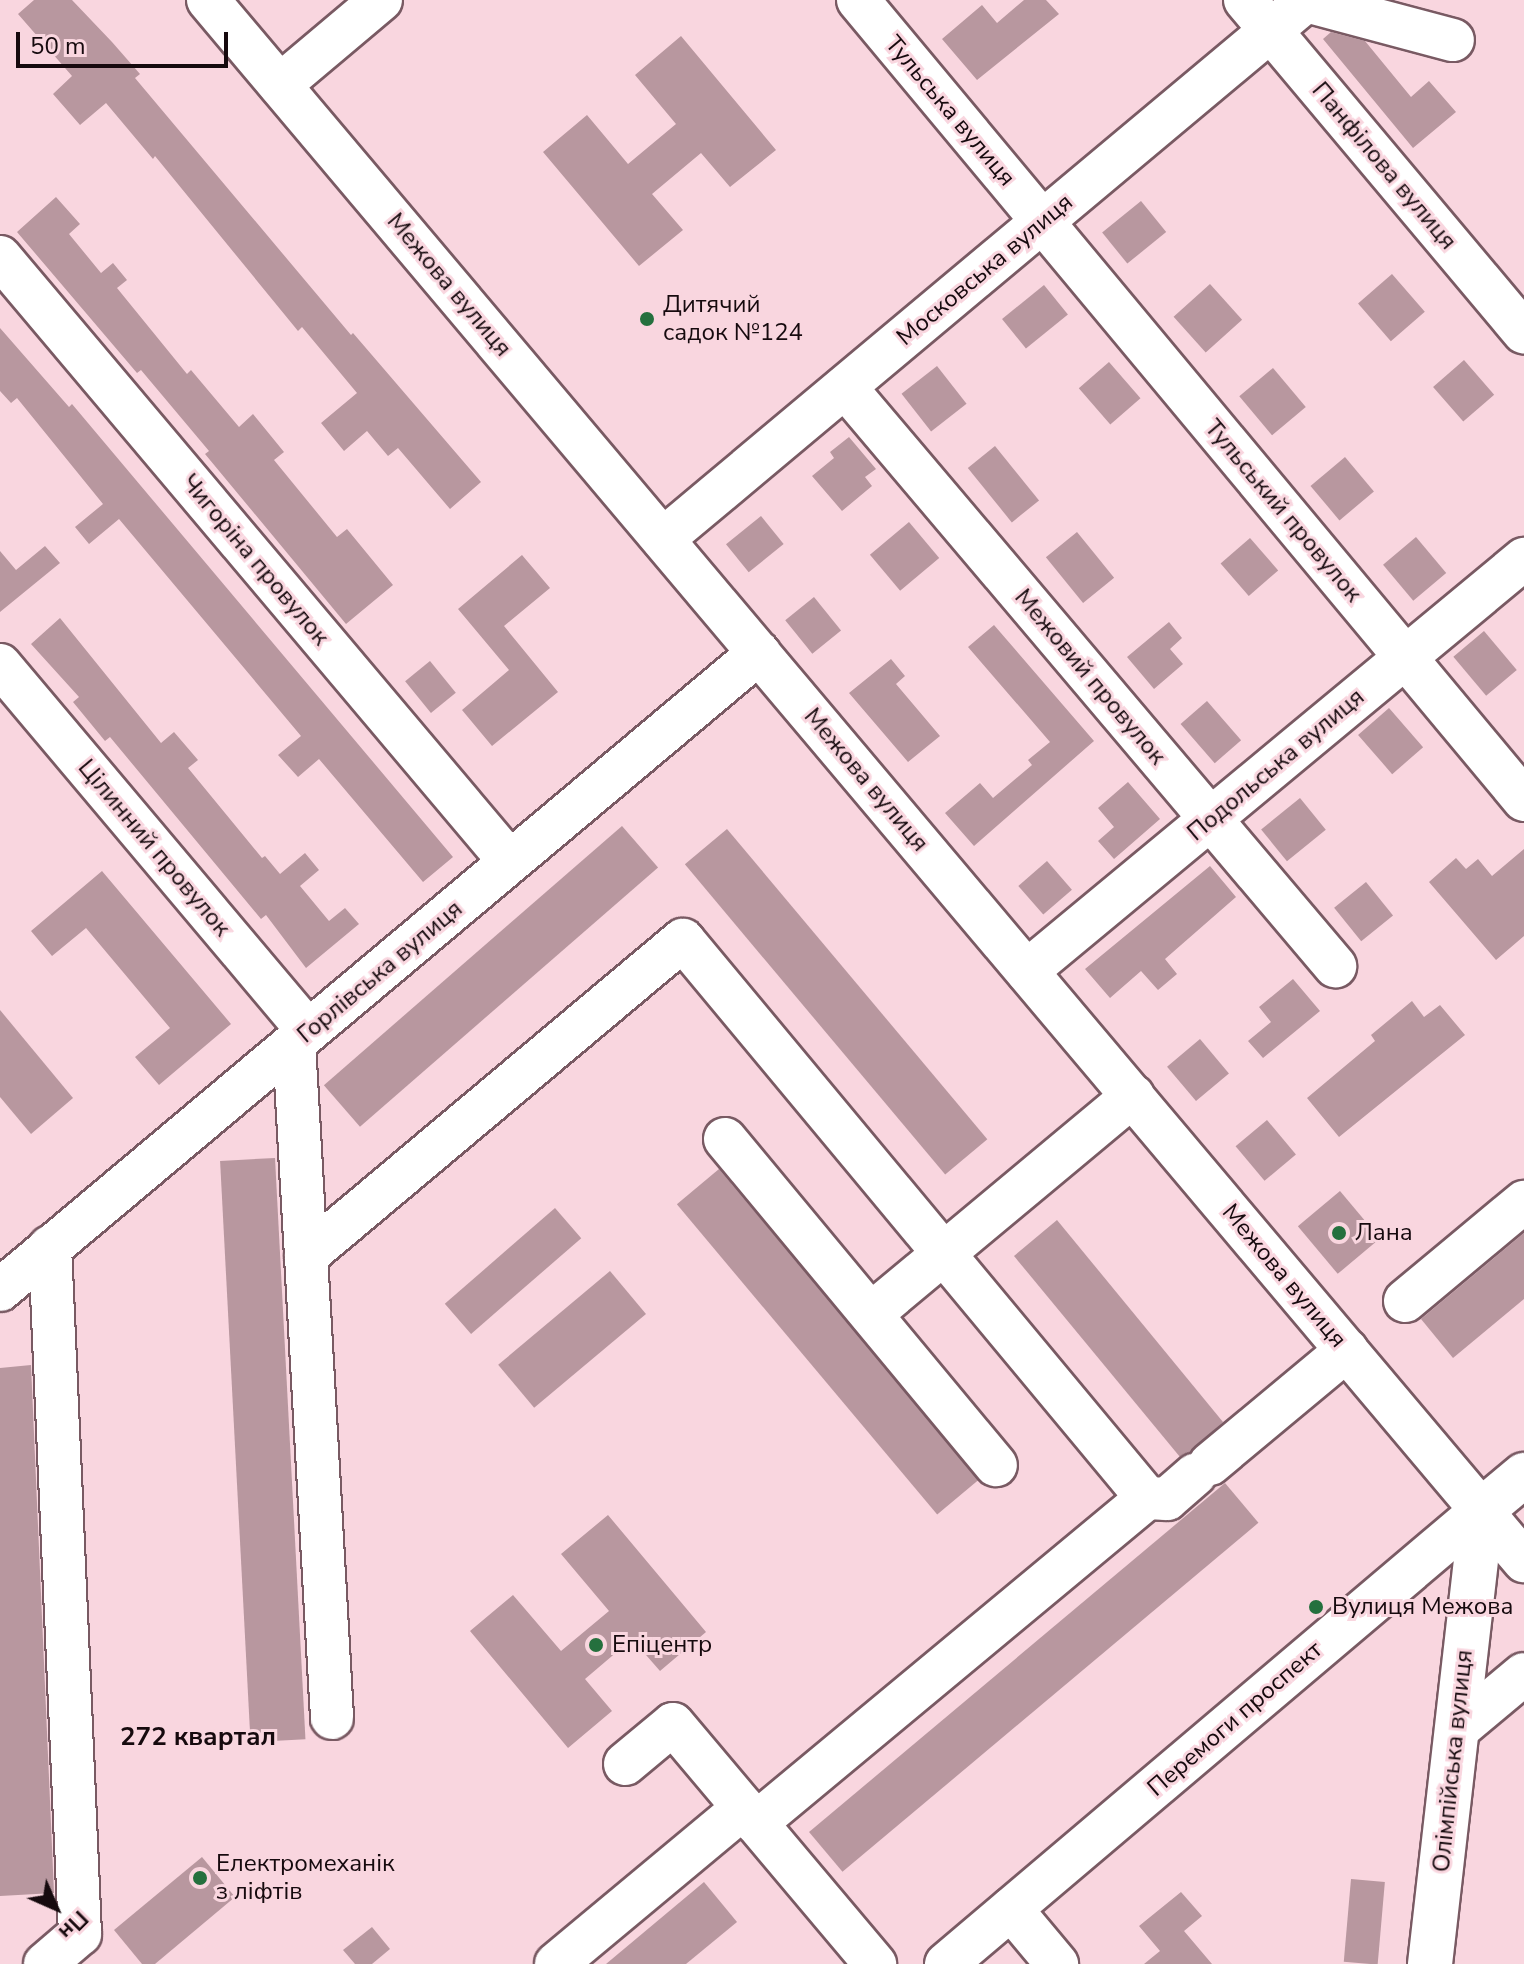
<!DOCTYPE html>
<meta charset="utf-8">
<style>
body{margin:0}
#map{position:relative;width:1524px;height:1964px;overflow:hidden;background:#f9d6df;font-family:"Nunito Sans",sans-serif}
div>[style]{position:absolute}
.building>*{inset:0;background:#b8979f;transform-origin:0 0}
.roads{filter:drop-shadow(2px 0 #795a63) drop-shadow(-2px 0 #795a63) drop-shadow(0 2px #795a63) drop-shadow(0 -2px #795a63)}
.minor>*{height:42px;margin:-21px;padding:0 21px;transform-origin:21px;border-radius:21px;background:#fff}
.major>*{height:44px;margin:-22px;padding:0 22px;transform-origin:22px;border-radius:22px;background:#fff}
.dots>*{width:22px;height:22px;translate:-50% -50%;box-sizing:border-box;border:4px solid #f9d6df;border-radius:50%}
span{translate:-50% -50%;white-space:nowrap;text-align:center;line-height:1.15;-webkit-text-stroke:6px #f9d6df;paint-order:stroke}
.street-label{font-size:24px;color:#160a0e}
.poi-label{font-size:24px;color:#160a0e}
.left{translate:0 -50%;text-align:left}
.neighbourhood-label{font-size:26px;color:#160a0e;font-weight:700}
.north{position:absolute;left:16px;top:1868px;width:80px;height:80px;-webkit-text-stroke:6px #f9d6df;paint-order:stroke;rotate:135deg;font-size:22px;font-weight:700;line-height:32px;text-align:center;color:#160a0e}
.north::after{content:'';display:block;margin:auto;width:28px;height:36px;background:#160a0e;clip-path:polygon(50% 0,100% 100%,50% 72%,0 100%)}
.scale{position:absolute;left:16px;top:32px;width:212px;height:36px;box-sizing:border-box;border:4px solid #160a0e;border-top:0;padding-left:10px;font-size:24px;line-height:28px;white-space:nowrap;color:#160a0e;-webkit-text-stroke:6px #f9d6df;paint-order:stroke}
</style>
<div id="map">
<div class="building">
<div style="clip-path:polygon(34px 0,72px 0,112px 42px,140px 74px,135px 78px,351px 335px,353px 333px,481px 482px,450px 509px,398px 448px,388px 456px,367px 431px,344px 451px,321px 423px,357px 393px,302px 327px,298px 331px,155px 156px,153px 159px,106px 103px,80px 125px,53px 94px,72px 76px,18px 14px)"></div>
<div style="clip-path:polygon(1024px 0,1046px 0,1059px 14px,977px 80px,942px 39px,982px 5px,997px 23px)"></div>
<div style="clip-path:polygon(1331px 32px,1365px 41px,1411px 97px,1429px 81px,1456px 112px,1413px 148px,1323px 39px)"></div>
<div style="clip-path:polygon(681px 36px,776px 150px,730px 187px,701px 153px,652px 194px,683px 230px,639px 266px,543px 152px,587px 115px,628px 164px,676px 124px,635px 75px)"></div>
<div style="clip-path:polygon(56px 197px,80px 224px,69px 234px,101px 273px,113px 263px,127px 280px,117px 288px,187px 374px,191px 370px,239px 427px,253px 414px,284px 452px,274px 460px,337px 537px,347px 529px,393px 585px,346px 624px,205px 454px,209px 451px,141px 370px,137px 373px,17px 232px)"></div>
<div style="left:1141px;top:201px;width:40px;height:50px;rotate:51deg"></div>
<div style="left:1392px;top:274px;width:50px;height:45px;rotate:49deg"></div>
<div style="left:1210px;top:284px;width:48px;height:49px;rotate:48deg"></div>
<div style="left:1044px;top:285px;width:38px;height:54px;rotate:51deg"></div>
<div style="clip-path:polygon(0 328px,69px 407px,72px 404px,453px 857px,423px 882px,319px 759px,298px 777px,278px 755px,301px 736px,119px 519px,89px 544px,75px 527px,103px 504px,17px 398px,11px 403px,0 391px)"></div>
<div style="left:1464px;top:360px;width:46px;height:41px;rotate:49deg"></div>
<div style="left:1109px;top:362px;width:48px;height:40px;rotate:49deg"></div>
<div style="left:937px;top:366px;width:48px;height:45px;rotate:52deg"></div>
<div style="left:1273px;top:368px;width:51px;height:44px;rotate:50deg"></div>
<div style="clip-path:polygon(849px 437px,876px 469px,865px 477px,872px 486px,842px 511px,812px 476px,834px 458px,830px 452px)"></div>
<div style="left:995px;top:446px;width:70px;height:35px;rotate:51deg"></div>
<div style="left:1345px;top:457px;width:45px;height:45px;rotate:50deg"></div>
<div style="left:761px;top:516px;width:36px;height:45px;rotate:51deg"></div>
<div style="left:909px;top:522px;width:47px;height:51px;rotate:50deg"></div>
<div style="left:1077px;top:532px;width:59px;height:40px;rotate:51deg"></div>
<div style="left:1416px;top:537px;width:47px;height:43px;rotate:50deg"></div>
<div style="left:1250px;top:538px;width:43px;height:39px;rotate:49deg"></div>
<div style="clip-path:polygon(45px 546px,60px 563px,0 612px,0 551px,16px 570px)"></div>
<div style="clip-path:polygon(522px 555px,550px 588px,504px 626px,558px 692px,492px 746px,462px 710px,509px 670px,458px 609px)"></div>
<div style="left:814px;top:597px;width:43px;height:37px;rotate:51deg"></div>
<div style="clip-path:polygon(60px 618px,161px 743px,174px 732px,198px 760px,188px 768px,262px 858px,265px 856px,280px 874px,305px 853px,319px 870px,300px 886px,329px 921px,345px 908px,359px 924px,306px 968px,266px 915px,261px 919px,110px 737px,105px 741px,73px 702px,79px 697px,31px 644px)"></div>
<div style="clip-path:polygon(1169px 622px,1182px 638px,1170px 649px,1183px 664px,1154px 689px,1127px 657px)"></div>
<div style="clip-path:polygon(994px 625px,1094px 741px,974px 846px,945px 813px,980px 783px,993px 798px,1032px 765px,1028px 760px,1050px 742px,968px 647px)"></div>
<div style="left:1484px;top:631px;width:51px;height:40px;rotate:50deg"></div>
<div style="clip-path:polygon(891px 659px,905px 676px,896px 684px,940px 736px,908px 762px,849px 693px)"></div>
<div style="left:430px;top:661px;width:41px;height:32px;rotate:51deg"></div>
<div style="left:1207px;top:701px;width:52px;height:35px;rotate:49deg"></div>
<div style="left:1389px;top:708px;width:52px;height:41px;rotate:49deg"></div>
<div style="clip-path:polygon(1128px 782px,1160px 819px,1114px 859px,1098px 841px,1114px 827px,1098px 808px)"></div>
<div style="left:1300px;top:798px;width:41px;height:50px;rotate:51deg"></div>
<div style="left:622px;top:826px;width:55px;height:395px;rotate:49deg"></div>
<div style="left:727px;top:829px;width:405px;height:55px;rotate:50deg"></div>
<div style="clip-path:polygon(1524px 849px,1524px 936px,1496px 960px,1429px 882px,1456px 858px,1466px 869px,1478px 859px,1492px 876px)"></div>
<div style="left:1047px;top:861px;width:38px;height:38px;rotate:49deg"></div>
<div style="clip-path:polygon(1210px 866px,1236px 897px,1165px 959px,1177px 974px,1158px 990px,1141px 971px,1110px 998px,1085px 969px)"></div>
<div style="clip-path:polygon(102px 871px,231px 1024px,159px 1085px,135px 1057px,170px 1028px,86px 928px,52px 956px,31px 931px)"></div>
<div style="left:1366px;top:882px;width:43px;height:41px;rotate:51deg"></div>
<div style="clip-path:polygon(1293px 979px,1320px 1011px,1263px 1058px,1248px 1041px,1271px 1022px,1259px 1007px)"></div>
<div style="clip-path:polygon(1412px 1001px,1424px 1017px,1440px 1005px,1465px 1035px,1339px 1137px,1307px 1098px,1375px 1041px,1371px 1035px)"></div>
<div style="clip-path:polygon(0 1010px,73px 1098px,31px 1134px,0 1097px)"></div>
<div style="left:1200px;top:1039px;width:45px;height:43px;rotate:50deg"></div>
<div style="left:1267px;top:1120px;width:45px;height:41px;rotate:50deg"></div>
<div style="left:275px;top:1158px;width:582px;height:55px;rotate:87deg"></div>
<div style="left:719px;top:1169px;width:405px;height:55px;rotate:50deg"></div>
<div style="left:1340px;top:1191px;width:62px;height:55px;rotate:50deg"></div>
<div style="left:555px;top:1208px;width:40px;height:146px;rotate:49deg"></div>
<div style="clip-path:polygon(1057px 1220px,1223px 1422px,1190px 1452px,1180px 1457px,1014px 1256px)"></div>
<div style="clip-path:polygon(1524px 1233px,1524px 1299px,1453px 1358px,1421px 1319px)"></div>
<div style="left:610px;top:1271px;width:56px;height:146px;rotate:50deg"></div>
<div style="clip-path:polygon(31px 1365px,54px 1893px,0 1896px,0 1368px)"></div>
<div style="left:1225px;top:1483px;width:52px;height:543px;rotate:50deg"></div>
<div style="clip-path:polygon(608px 1515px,706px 1632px,660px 1671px,632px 1639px,585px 1679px,612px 1711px,568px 1748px,470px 1631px,513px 1595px,561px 1651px,609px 1611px,561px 1554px)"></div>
<div style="clip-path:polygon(202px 1857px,235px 1897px,155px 1964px,142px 1964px,114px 1930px)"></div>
<div style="left:1351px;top:1879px;width:34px;height:83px;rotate:5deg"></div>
<div style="clip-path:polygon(704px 1882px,737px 1922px,686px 1964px,606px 1964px)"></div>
<div style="clip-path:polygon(1181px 1892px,1202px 1916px,1184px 1931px,1212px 1964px,1144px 1964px,1160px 1951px,1139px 1926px)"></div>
<div style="clip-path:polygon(372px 1927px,390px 1949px,372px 1964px,355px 1964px,343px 1950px)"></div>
</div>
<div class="roads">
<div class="minor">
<div style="left:208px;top:0;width:2042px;rotate:49.87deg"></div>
<div style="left:858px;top:0;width:1041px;rotate:50.22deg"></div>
<div style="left:1245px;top:0;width:434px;rotate:50deg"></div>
<div style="left:1306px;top:1px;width:152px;rotate:14.9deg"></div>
<div style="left:280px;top:85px;width:132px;rotate:-40.1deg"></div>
<div style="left:0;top:257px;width:791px;rotate:49.87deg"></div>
<div style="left:845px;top:387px;width:759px;rotate:49.76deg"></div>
<div style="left:663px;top:539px;width:840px;rotate:-39.93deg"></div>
<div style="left:0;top:665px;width:478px;rotate:49.9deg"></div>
<div style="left:1027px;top:971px;width:646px;rotate:-39.66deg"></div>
<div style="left:294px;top:1044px;width:675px;rotate:86.77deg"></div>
<div style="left:725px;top:1139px;width:424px;rotate:50.3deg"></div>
<div style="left:306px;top:1256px;width:492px;rotate:-40deg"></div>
<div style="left:683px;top:940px;width:726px;rotate:50.26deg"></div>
<div style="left:0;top:1290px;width:991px;rotate:-40.01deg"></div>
<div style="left:1405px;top:1301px;width:155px;rotate:-39.8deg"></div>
<div style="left:871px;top:1314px;width:341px;rotate:-39.8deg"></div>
<div style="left:1210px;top:1464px;width:178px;rotate:-39.8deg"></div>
<div style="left:1457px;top:1730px;width:87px;rotate:-39.9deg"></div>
<div style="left:625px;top:1764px;width:62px;rotate:-39.8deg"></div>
<div style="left:673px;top:1724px;width:314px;rotate:49.9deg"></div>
<div style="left:756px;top:1823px;width:508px;rotate:-39.73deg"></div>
<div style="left:1147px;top:1498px;width:20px;rotate:3deg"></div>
<div style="left:1167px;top:1499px;width:37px;rotate:-41deg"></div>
<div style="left:1011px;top:1909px;width:72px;rotate:50.1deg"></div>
<div style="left:45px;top:1964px;width:46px;rotate:-40.6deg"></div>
<div style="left:80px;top:1934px;width:688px;rotate:-92.5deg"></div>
<div style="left:556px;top:1964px;width:244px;rotate:-39.8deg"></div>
<div style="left:946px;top:1964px;width:702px;rotate:-40.27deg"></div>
</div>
<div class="major">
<div style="left:1430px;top:1964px;width:457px;rotate:-83.5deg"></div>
<div style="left:1482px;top:1510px;width:55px;rotate:-39.8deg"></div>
</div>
</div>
<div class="dots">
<div style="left:647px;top:319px;background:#25703e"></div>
<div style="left:1339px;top:1233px;background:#25703e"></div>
<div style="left:1316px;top:1607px;background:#25703e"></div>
<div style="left:596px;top:1645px;background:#25703e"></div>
<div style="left:200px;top:1878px;background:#25703e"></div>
</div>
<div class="street-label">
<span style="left:950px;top:111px;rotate:50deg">Тульська вулиця</span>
<span style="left:1384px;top:166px;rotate:50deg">Панфілова вулиця</span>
<span style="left:985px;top:270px;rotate:-40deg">Московська вулиця</span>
<span style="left:449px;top:285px;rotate:50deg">Межова вулиця</span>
<span style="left:1283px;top:511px;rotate:50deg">Тульський провулок</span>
<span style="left:255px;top:560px;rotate:50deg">Чигоріна провулок</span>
<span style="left:1090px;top:677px;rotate:50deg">Межовий провулок</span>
<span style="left:1276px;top:765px;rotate:-40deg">Подольська вулиця</span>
<span style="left:866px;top:780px;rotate:50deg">Межова вулиця</span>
<span style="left:154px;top:848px;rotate:50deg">Цілинний провулок</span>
<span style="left:380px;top:972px;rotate:-40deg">Горлівська вулиця</span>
<span style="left:1284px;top:1276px;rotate:50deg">Межова вулиця</span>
<span style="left:1235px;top:1719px;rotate:-41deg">Перемоги проспект</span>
<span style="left:1453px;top:1761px;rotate:-84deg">Олімпійська вулиця</span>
</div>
<div class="poi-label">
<span class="left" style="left:663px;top:319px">Дитячий<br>садок №124</span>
<span class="left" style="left:1355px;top:1233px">Лана</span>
<span class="left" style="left:1332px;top:1607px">Вулиця Межова</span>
<span class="left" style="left:612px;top:1645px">Епіцентр</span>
<span class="left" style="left:216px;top:1878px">Електромеханік<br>з ліфтів</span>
</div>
<div class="neighbourhood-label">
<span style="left:198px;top:1737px">272 квартал</span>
</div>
<div class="north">Пн</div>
<div class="scale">50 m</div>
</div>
